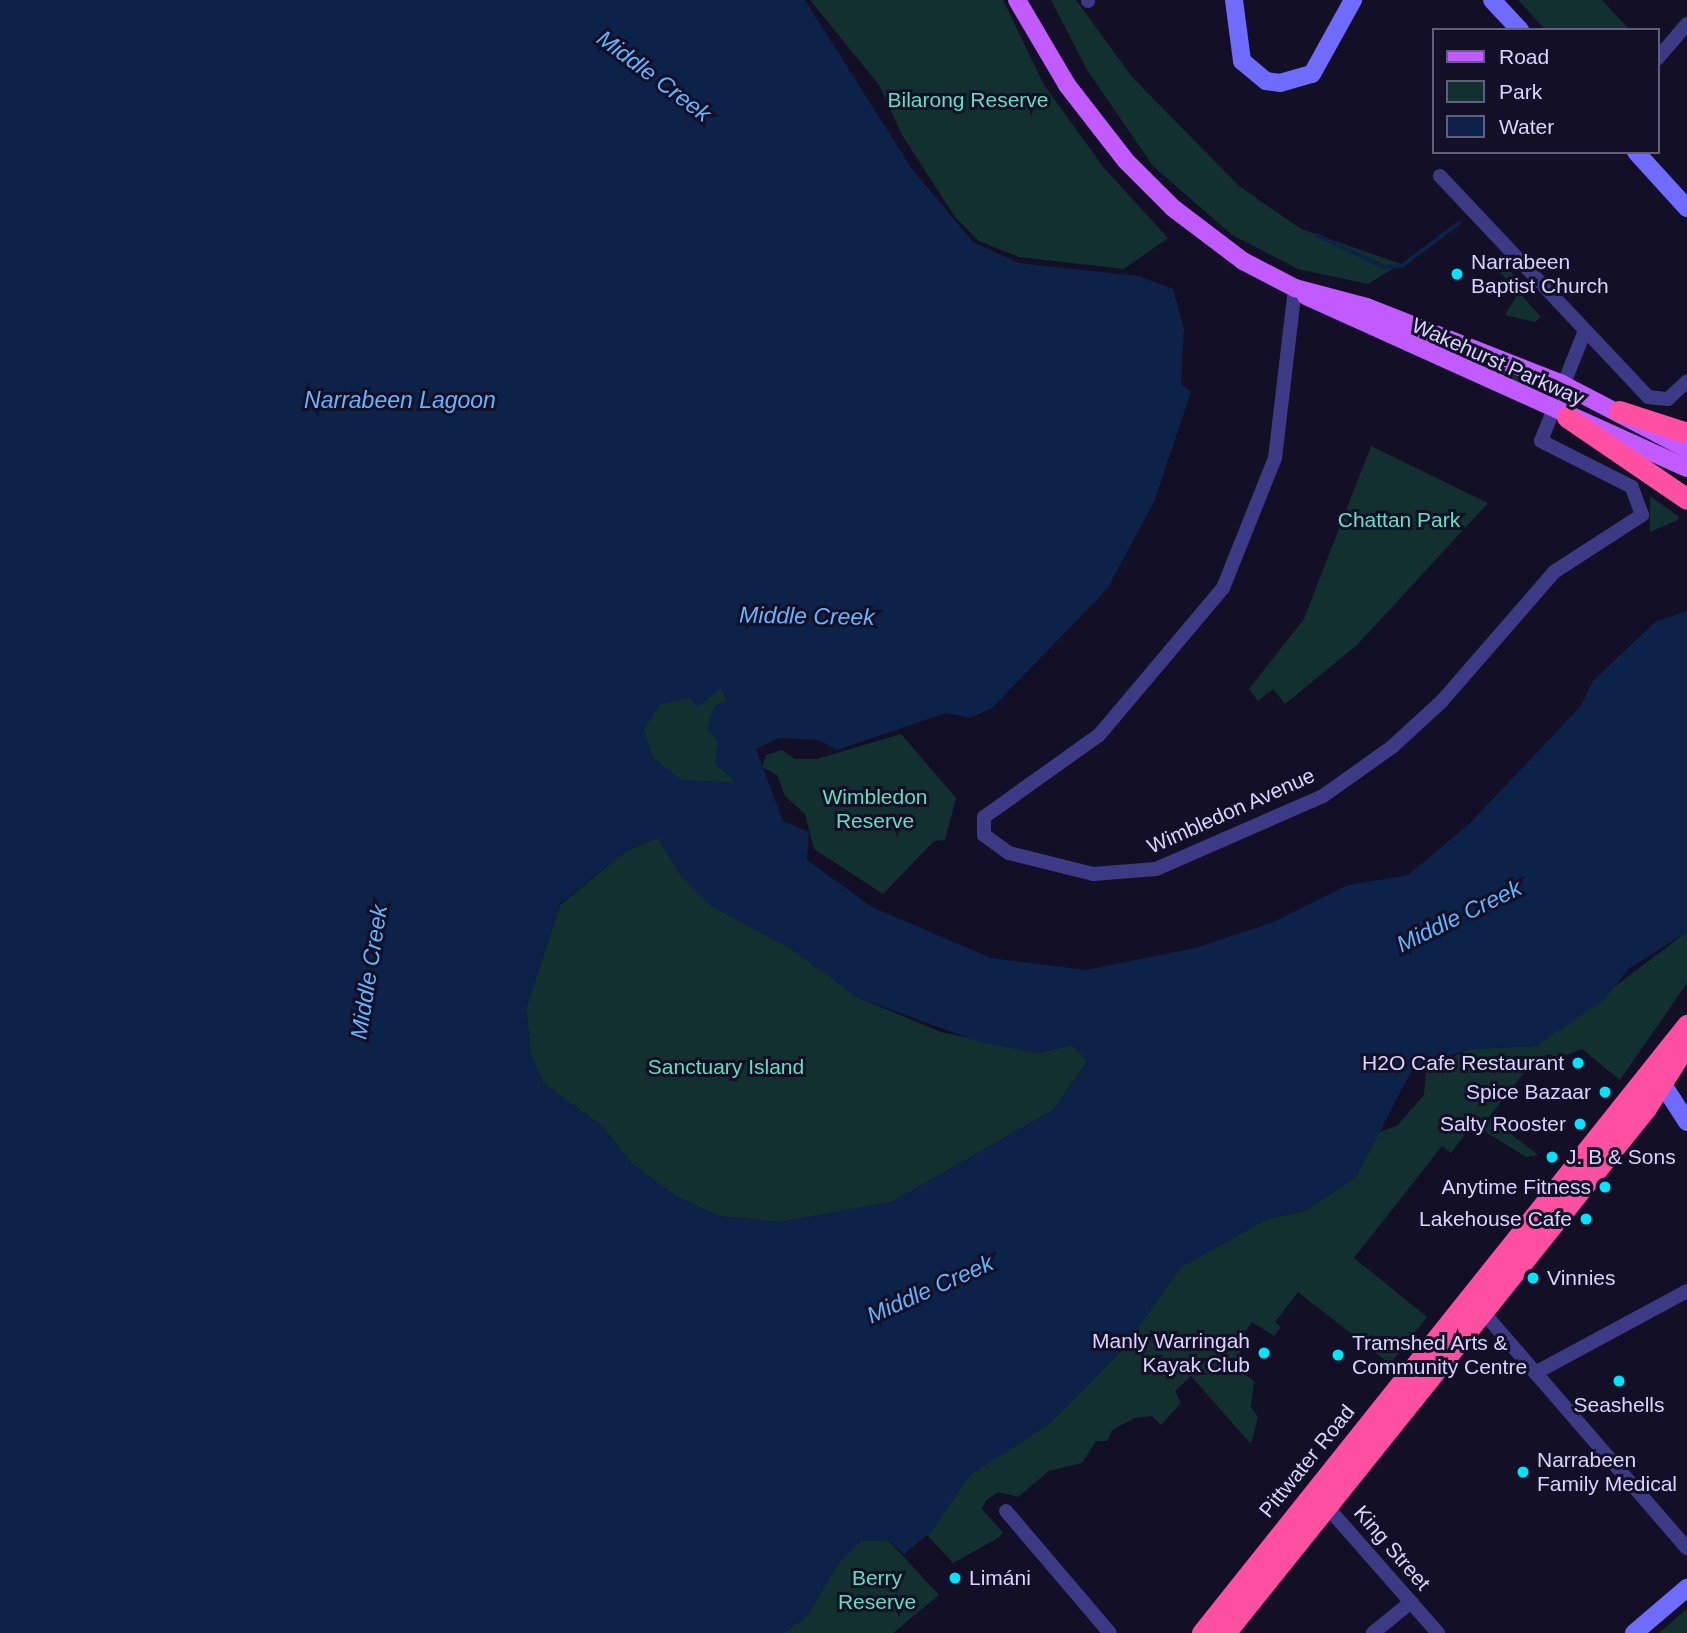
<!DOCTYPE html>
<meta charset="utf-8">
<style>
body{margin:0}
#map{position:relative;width:1687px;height:1633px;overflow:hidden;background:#130f26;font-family:Arial,sans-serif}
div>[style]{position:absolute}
.green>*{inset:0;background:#12302f}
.water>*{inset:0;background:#0c2248}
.stream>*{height:3.5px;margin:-1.75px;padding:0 1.75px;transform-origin:1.75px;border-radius:1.75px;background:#0c2248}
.street>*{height:14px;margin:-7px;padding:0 7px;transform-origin:7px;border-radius:7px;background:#3d3a85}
.secondary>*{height:18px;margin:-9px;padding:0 9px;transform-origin:9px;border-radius:9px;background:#6f6bff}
.primary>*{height:18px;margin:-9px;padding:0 9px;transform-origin:9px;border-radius:9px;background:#c25bff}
.highway>*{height:21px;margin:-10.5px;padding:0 10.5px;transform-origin:10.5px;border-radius:10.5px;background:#ff4fa3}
.dots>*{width:19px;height:19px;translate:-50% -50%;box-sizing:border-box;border:4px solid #130f26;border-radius:50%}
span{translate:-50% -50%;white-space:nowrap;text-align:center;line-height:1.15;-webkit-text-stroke:6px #130f26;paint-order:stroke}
.park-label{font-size:21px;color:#5fe0c0}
.poi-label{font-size:21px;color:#d9d4ff}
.left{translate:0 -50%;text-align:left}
.right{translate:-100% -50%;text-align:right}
.street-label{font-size:21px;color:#d9d4ff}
.water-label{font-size:23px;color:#62b6ff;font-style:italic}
.legend{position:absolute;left:1432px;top:28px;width:228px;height:126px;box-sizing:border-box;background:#130f26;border:2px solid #625e7d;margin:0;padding:9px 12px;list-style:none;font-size:21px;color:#d9d4ff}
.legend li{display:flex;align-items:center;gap:14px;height:35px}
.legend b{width:35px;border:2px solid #625e7d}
</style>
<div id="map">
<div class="green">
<div style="clip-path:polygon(810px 0,1003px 0,1044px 85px,1104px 168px,1168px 238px,1124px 269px,1019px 257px,979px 241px,955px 217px,902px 135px,879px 85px)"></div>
<div style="clip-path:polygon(1051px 0,1076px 0,1132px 77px,1239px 186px,1301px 229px,1401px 264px,1368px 284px,1298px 269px,1232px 235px,1153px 166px,1087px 70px)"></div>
<div style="clip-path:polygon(1518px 0,1602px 0,1630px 30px,1546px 30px)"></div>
<div style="clip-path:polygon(1496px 256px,1514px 275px,1516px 289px,1485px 257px)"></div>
<div style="clip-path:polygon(1519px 292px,1541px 317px,1535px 322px,1505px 315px)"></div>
<div style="clip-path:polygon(1395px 327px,1504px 370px,1530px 383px,1525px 393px)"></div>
<div style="clip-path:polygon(1371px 446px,1488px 503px,1357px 645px,1285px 704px,1273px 689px,1258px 701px,1249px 689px,1304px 619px)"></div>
<div style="clip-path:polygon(1650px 496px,1679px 517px,1678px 520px,1650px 532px)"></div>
<div style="clip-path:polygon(721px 687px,728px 702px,718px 742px,736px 783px,682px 780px,653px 759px,643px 730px,659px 704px,689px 697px,698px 706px)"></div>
<div style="clip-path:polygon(901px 734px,956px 798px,945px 840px,934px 841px,883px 894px,814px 849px,805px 814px,785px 796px,777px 775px,762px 767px,766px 755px,782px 750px,795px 759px,817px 759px)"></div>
<div style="clip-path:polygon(658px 838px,681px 876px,732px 917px,793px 950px,859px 998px,941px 1032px,1039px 1053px,1072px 1045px,1088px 1061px,1053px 1110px,892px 1202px,781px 1222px,718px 1216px,674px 1195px,631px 1163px,603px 1127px,543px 1083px,531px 1055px,526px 1008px,560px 905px,626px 851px)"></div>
<div style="clip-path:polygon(1687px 932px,1687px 983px,1620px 1080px,1582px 1049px,1558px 1058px,1549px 1054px,1531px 1064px,1489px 1117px,1538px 1155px,1526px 1157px,1473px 1124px,1451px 1153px,1442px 1146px,1354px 1258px,1427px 1317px,1390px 1364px,1298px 1292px,1275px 1322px,1281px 1327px,1274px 1336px,1252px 1322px,1236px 1345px,1241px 1351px,1232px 1365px,1254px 1381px,1251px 1407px,1258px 1417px,1251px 1444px,1191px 1376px,1175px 1391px,1181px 1403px,1161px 1425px,1152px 1416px,1135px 1418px,1112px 1430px,1107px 1441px,1096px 1441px,1082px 1463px,1049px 1471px,1018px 1497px,999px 1492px,986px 1500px,982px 1509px,1003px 1533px,998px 1538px,953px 1563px,927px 1535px,970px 1475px,1050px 1423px,1121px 1351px,1181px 1267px,1267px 1219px,1305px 1211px,1356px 1177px,1376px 1133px,1397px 1126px,1424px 1095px,1426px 1070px,1469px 1049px,1536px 1046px)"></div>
<div style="clip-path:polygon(888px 1540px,939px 1595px,893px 1633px,783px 1633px,807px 1616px,837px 1565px,861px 1541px)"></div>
<div style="clip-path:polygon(1687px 1609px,1687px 1633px,1659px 1633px,1676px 1618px)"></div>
</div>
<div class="water">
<div style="clip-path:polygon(evenodd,0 0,805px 0,912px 169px,973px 242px,1019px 263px,1139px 276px,1173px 289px,1184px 328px,1181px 384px,1191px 392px,1154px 502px,1107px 589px,992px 708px,970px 718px,946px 713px,837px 750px,818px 740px,779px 738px,756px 749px,783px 821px,809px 832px,807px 860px,872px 907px,991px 958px,1086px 970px,1195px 948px,1271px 923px,1348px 885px,1408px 875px,1469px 824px,1580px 707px,1593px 681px,1655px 622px,1687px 611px,1687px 932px,1628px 969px,1605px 999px,1536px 1046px,1469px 1049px,1413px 1068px,1356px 1177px,1305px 1211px,1267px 1219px,1181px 1267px,1121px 1351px,1050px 1423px,970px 1475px,932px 1531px,904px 1554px,888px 1540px,861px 1541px,837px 1565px,807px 1616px,783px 1633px,0 1633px,0 0,721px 688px,727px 701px,714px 706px,707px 729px,718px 742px,715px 763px,736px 783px,682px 780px,653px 759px,644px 730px,660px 704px,689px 698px,698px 707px,721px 688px,0 0,658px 838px,681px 876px,709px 905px,793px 950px,859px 998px,982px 1043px,1039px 1053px,1072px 1045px,1088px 1062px,1053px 1110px,892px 1202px,781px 1222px,718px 1216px,674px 1195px,631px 1163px,603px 1127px,543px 1083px,531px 1055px,526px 1008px,560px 904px,626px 851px,658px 838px)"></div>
</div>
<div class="stream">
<div style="left:1317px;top:235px;width:75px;rotate:25.2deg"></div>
<div style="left:1385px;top:267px;width:17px;rotate:-3deg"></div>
<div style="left:1402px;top:266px;width:71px;rotate:-37deg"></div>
</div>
<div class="street">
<div style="left:1088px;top:0;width:1px;rotate:90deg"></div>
<div style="left:1657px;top:59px;width:46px;rotate:-49.4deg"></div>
<div style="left:1440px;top:176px;width:303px;rotate:46.7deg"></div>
<div style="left:1648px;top:397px;width:20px;rotate:6deg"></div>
<div style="left:1668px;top:399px;width:26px;rotate:-43deg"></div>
<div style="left:1295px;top:288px;width:171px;rotate:96.7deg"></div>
<div style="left:1275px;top:458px;width:140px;rotate:111.8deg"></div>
<div style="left:1223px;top:588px;width:192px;rotate:130.1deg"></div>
<div style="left:1099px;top:735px;width:141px;rotate:144.5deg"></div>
<div style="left:984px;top:817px;width:18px;rotate:90deg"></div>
<div style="left:984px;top:835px;width:31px;rotate:36deg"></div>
<div style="left:1009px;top:853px;width:87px;rotate:14deg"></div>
<div style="left:1093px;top:874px;width:63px;rotate:-4.5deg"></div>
<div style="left:1156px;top:869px;width:182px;rotate:-23.6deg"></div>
<div style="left:1323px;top:796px;width:85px;rotate:-35.4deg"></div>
<div style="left:1392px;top:747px;width:68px;rotate:-42.6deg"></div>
<div style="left:1442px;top:701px;width:171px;rotate:-49deg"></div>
<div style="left:1554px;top:572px;width:105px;rotate:-32.9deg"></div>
<div style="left:1642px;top:515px;width:30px;rotate:-110deg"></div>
<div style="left:1632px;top:487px;width:102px;rotate:-153.2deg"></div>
<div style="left:1541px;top:441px;width:116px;rotate:-68.3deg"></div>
<div style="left:1483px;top:1312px;width:312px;rotate:49.2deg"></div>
<div style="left:1535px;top:1373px;width:173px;rotate:-28.3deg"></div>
<div style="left:1322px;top:1501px;width:176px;rotate:48.7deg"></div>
<div style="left:1006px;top:1511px;width:160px;rotate:49.6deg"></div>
<div style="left:1373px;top:1633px;width:49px;rotate:-39.2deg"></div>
</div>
<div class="secondary">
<div style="left:1234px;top:0;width:62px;rotate:82.5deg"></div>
<div style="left:1242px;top:61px;width:31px;rotate:40deg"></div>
<div style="left:1266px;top:81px;width:14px;rotate:8deg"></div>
<div style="left:1280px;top:83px;width:33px;rotate:-16deg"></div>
<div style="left:1312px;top:74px;width:85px;rotate:-61deg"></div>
<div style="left:1492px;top:0;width:41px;rotate:47deg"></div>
<div style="left:1636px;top:152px;width:76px;rotate:47.7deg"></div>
<div style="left:1656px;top:1074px;width:57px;rotate:57.1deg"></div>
<div style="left:1634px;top:1633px;width:70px;rotate:-40.3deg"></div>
</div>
<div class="primary">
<div style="left:1017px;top:0;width:99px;rotate:59.5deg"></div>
<div style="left:1067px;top:85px;width:96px;rotate:52.2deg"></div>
<div style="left:1126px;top:161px;width:66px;rotate:45deg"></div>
<div style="left:1173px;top:208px;width:88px;rotate:37.1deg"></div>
<div style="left:1243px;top:261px;width:59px;rotate:27.4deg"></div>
<div style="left:1295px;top:288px;width:74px;rotate:14.8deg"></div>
<div style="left:1367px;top:307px;width:210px;rotate:21.5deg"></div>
<div style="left:1562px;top:384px;width:141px;rotate:27.5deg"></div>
<div style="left:1306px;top:296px;width:418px;rotate:24.3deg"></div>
</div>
<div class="highway">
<div style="left:1619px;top:411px;width:71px;rotate:17.9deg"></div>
<div style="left:1567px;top:417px;width:145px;rotate:34.3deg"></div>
<div style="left:1202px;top:1633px;width:778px;rotate:-51.42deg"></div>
<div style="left:1225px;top:1633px;width:673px;rotate:-51.27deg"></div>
<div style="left:1646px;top:1108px;width:77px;rotate:-57.8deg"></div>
</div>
<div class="dots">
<div style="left:1457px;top:274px;background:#00e5ff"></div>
<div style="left:1578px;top:1063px;background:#00e5ff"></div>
<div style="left:1605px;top:1092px;background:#00e5ff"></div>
<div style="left:1580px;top:1124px;background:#00e5ff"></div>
<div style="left:1552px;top:1157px;background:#00e5ff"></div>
<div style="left:1605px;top:1187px;background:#00e5ff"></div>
<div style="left:1586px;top:1219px;background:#00e5ff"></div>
<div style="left:1533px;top:1278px;background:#00e5ff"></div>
<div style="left:1264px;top:1353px;background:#00e5ff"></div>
<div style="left:1338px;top:1355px;background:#00e5ff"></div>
<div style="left:1619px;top:1381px;background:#00e5ff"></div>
<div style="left:1523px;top:1472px;background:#00e5ff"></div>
<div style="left:955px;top:1578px;background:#00e5ff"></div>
</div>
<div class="park-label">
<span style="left:968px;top:100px">Bilarong Reserve</span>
<span style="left:1399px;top:520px">Chattan Park</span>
<span style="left:875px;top:809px">Wimbledon<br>Reserve</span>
<span style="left:726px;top:1067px">Sanctuary Island</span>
<span style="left:877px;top:1590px">Berry<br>Reserve</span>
</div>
<div class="poi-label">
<span class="left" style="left:1471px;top:274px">Narrabeen<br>Baptist Church</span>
<span class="right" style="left:1564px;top:1063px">H2O Cafe Restaurant</span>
<span class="right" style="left:1591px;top:1092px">Spice Bazaar</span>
<span class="right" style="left:1566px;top:1124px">Salty Rooster</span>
<span class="left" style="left:1566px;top:1157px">J. B &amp; Sons</span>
<span class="right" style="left:1591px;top:1187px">Anytime Fitness</span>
<span class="right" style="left:1572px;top:1219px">Lakehouse Cafe</span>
<span class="left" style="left:1547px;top:1278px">Vinnies</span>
<span class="right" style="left:1250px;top:1353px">Manly Warringah<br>Kayak Club</span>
<span class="left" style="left:1352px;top:1355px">Tramshed Arts &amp;<br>Community Centre</span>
<span style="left:1619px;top:1405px">Seashells</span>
<span class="left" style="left:1537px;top:1472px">Narrabeen<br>Family Medical</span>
<span class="left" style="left:969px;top:1578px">Limáni</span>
</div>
<div class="street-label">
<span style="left:1498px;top:362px;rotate:24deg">Wakehurst Parkway</span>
<span style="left:1231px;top:811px;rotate:-24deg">Wimbledon Avenue</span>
<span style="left:1307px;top:1461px;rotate:-51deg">Pittwater Road</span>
<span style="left:1392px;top:1548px;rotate:49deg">King Street</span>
</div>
<div class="water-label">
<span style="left:654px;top:76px;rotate:37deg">Middle Creek</span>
<span style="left:400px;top:400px">Narrabeen Lagoon</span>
<span style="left:807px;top:616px;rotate:1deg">Middle Creek</span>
<span style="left:1459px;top:916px;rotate:-26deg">Middle Creek</span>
<span style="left:369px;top:972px;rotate:-81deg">Middle Creek</span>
<span style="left:930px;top:1289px;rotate:-24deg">Middle Creek</span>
</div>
<ul class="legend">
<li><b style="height:9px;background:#c25bff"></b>Road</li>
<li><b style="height:19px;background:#12302f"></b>Park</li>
<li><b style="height:19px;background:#0c2248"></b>Water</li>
</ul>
</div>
